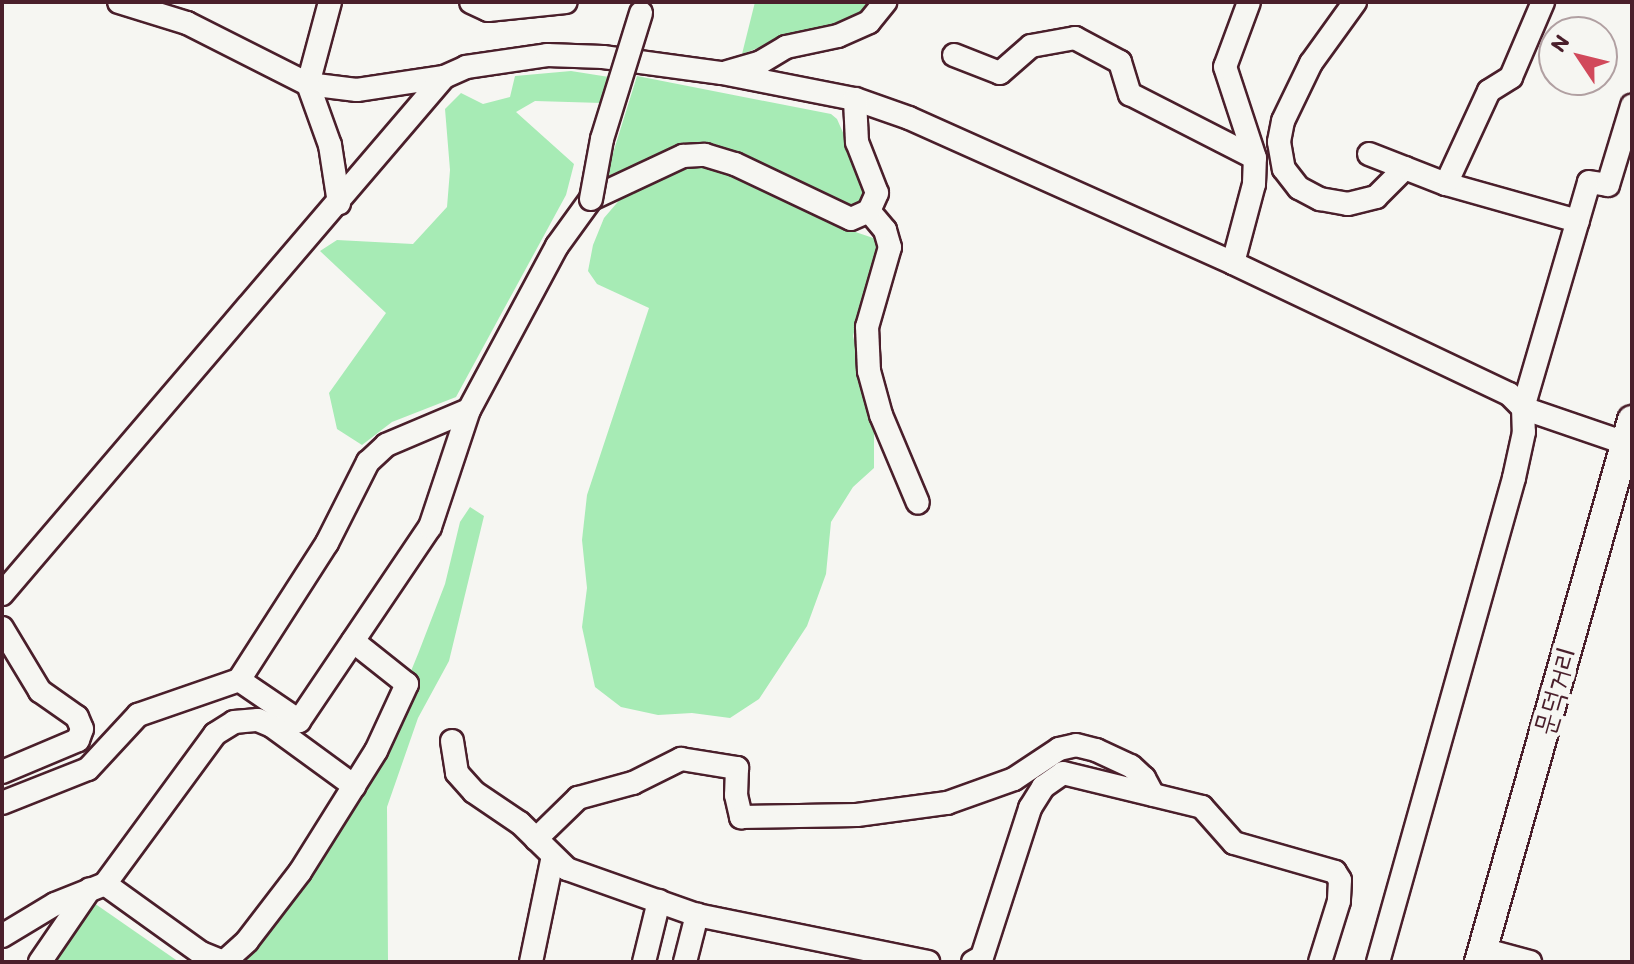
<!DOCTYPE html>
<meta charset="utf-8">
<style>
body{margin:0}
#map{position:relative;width:1634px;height:964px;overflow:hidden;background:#f6f6f2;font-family:Itim,"Poor Story",sans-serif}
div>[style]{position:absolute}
.green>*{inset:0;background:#a7ebb5}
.roads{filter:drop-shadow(2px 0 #4a1f2b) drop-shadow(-2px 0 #4a1f2b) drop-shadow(0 2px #4a1f2b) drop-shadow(0 -2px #4a1f2b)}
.minor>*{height:22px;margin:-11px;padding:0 11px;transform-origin:11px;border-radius:11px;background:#f6f6f2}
.major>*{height:28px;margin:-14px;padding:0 14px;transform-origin:14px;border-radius:14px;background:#f6f6f2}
.bridges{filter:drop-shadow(2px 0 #4a1f2b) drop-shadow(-2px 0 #4a1f2b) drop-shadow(0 2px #4a1f2b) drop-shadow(0 -2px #4a1f2b)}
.minor-bridge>*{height:22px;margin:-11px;padding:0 11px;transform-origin:11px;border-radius:11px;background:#f6f6f2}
span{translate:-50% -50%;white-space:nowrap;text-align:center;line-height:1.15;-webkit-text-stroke:8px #f6f6f2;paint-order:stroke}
.street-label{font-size:28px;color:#4a1f2b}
.frame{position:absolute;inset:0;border:4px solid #4a1f2b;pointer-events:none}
.north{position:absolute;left:1538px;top:16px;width:80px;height:80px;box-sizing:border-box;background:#f6f6f2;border:2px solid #b1a0a2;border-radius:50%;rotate:305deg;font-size:22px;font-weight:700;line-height:32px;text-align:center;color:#4a1f2b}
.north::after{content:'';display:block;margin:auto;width:28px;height:36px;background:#d1495b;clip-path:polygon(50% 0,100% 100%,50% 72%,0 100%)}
</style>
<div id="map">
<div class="green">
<div style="clip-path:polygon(755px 2px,868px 2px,858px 15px,834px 27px,800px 32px,742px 54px)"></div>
<div style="clip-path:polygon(571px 71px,609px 77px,602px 103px,535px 101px,516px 112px,574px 164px,566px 195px,456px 397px,392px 422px,362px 445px,337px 429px,329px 393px,386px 313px,320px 251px,337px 240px,413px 244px,447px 207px,450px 170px,445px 109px,461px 93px,483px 104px,510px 97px,515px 76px)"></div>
<div style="clip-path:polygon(637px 76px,831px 114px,837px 119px,866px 185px,866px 196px,861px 204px,844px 207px,720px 147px,695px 144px,604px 182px)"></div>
<div style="clip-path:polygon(707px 166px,771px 188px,826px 222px,885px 242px,863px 297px,853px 336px,874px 417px,874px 468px,853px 487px,831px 522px,826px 574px,807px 626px,759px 699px,730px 718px,692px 713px,658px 715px,621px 707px,595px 687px,582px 627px,587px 588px,582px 540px,587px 495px,649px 308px,597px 284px,588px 271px,593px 245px,604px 218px,622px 197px,680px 167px)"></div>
<div style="clip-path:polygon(470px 507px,484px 516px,449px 661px,418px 718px,387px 807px,388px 962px,242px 962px,257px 948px,332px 836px,371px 768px,418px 654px,445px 584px,460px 522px)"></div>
<div style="clip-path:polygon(94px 903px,179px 962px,41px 962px,57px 933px)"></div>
</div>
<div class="roads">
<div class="minor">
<div style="left:119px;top:2px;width:71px;rotate:17.2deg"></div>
<div style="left:187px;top:23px;width:136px;rotate:26.8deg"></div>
<div style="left:308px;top:84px;width:49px;rotate:7deg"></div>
<div style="left:357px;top:90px;width:88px;rotate:-8.5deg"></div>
<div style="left:444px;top:77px;width:24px;rotate:-24deg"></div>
<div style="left:466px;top:67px;width:82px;rotate:-8.4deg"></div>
<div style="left:547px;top:55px;width:56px;rotate:2deg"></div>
<div style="left:603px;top:57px;width:120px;rotate:7.7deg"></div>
<div style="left:722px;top:73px;width:136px;rotate:11.1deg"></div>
<div style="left:855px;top:99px;width:57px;rotate:19.4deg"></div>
<div style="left:909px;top:118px;width:355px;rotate:24.1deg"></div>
<div style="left:1233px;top:263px;width:306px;rotate:25.4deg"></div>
<div style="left:1509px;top:394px;width:20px;rotate:45deg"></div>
<div style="left:1523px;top:408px;width:24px;rotate:88deg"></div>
<div style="left:1524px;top:432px;width:47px;rotate:102.3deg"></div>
<div style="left:1514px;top:478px;width:503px;rotate:105.69deg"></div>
<div style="left:330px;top:2px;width:85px;rotate:105deg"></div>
<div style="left:308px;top:84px;width:65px;rotate:70.2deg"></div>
<div style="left:330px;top:145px;width:59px;rotate:81.2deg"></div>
<div style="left:471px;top:2px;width:19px;rotate:25deg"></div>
<div style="left:488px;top:10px;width:78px;rotate:-5.9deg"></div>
<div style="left:1355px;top:2px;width:75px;rotate:125.8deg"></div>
<div style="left:1311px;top:63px;width:64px;rotate:115.8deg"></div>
<div style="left:1283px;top:121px;width:21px;rotate:101deg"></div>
<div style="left:1279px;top:142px;width:27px;rotate:80deg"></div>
<div style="left:1284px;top:169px;width:24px;rotate:52deg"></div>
<div style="left:1299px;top:188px;width:24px;rotate:28deg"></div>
<div style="left:1320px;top:199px;width:28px;rotate:10deg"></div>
<div style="left:1348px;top:204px;width:29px;rotate:-14deg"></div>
<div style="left:1376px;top:197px;width:41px;rotate:-45deg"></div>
<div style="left:954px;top:55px;width:49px;rotate:21.4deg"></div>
<div style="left:1000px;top:73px;width:41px;rotate:-41.1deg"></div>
<div style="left:1031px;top:46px;width:45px;rotate:-10.3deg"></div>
<div style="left:1075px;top:38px;width:51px;rotate:28.1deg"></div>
<div style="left:1120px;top:62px;width:34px;rotate:73deg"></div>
<div style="left:1130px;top:94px;width:140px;rotate:27.1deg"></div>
<div style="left:727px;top:72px;width:35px;rotate:-16deg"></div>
<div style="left:761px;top:62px;width:29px;rotate:-31deg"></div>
<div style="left:786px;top:47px;width:53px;rotate:-11.9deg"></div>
<div style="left:838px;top:36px;width:34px;rotate:-24deg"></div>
<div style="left:869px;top:22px;width:26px;rotate:-51deg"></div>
<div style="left:1369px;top:154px;width:83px;rotate:21.3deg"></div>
<div style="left:1446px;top:184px;width:137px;rotate:15.7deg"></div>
<div style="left:1446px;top:184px;width:102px;rotate:-65.2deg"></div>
<div style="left:1489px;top:91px;width:26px;rotate:-32deg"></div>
<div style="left:1511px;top:77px;width:82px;rotate:-66.9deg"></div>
<div style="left:869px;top:211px;width:25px;rotate:50deg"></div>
<div style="left:885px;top:230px;width:18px;rotate:74deg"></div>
<div style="left:890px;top:247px;width:83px;rotate:106deg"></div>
<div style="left:867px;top:327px;width:44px;rotate:87.4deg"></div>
<div style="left:869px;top:371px;width:46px;rotate:74.7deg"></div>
<div style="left:881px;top:415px;width:95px;rotate:67.2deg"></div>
<div style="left:1233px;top:263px;width:82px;rotate:-75.1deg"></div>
<div style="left:1254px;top:184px;width:26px;rotate:-88deg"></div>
<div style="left:1255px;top:158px;width:96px;rotate:-108.2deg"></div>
<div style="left:1225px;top:67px;width:69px;rotate:-69.7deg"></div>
<div style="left:1625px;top:443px;width:108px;rotate:-161.1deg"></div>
<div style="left:1523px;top:408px;width:235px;rotate:-73.7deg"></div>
<div style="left:1589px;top:182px;width:19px;rotate:9deg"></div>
<div style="left:1608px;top:185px;width:83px;rotate:-73.1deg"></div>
<div style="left:2px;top:594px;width:680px;rotate:-49.47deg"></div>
<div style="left:2px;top:628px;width:74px;rotate:58.9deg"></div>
<div style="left:40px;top:691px;width:45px;rotate:35.1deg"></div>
<div style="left:77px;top:717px;width:13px;rotate:67deg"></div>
<div style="left:82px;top:729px;width:12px;rotate:110deg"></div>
<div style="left:78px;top:740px;width:82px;rotate:157.2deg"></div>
<div style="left:239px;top:680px;width:73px;rotate:34.3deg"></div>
<div style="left:299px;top:721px;width:234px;rotate:-56deg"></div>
<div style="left:430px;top:527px;width:123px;rotate:-71.6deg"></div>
<div style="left:469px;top:410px;width:186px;rotate:-61.8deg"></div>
<div style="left:557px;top:246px;width:58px;rotate:-54.1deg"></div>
<div style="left:591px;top:199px;width:102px;rotate:-25.1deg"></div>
<div style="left:683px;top:156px;width:22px;rotate:-3deg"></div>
<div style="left:705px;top:155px;width:31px;rotate:17deg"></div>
<div style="left:735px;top:164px;width:128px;rotate:25.4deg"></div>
<div style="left:851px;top:219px;width:20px;rotate:-24deg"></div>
<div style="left:869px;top:211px;width:20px;rotate:-66deg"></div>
<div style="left:877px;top:193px;width:55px;rotate:-111.4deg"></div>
<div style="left:857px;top:142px;width:43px;rotate:-92.7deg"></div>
<div style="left:452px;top:741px;width:32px;rotate:81deg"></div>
<div style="left:457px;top:773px;width:25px;rotate:48deg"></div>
<div style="left:474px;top:792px;width:55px;rotate:34deg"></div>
<div style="left:520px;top:823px;width:66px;rotate:44.4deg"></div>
<div style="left:567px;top:869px;width:138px;rotate:19.5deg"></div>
<div style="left:697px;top:915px;width:236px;rotate:11.5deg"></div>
<div style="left:2px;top:803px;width:92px;rotate:-21.6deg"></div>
<div style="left:88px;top:769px;width:74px;rotate:-47.2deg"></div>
<div style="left:138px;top:715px;width:107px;rotate:-19.1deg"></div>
<div style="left:239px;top:680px;width:163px;rotate:-57.3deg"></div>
<div style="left:327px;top:543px;width:91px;rotate:-63.2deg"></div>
<div style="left:368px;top:462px;width:25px;rotate:-43deg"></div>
<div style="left:386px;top:445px;width:90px;rotate:-22.9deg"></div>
<div style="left:536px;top:839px;width:59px;rotate:-44.3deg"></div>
<div style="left:578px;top:798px;width:57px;rotate:-15.3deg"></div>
<div style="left:633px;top:783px;width:54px;rotate:-26.6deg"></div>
<div style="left:681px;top:759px;width:57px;rotate:9.1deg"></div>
<div style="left:737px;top:768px;width:27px;rotate:92deg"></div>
<div style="left:736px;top:795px;width:23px;rotate:77deg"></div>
<div style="left:741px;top:817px;width:116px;rotate:-1deg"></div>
<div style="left:857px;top:815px;width:91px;rotate:-7.6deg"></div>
<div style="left:947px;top:803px;width:71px;rotate:-19.7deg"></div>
<div style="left:1014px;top:779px;width:54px;rotate:-33.7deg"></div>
<div style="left:1059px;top:749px;width:17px;rotate:-13deg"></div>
<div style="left:1076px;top:745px;width:21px;rotate:14deg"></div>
<div style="left:1096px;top:750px;width:38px;rotate:25deg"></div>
<div style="left:1131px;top:766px;width:18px;rotate:43deg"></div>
<div style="left:1144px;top:778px;width:19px;rotate:62deg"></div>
<div style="left:105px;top:884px;width:186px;rotate:-53.7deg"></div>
<div style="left:215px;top:734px;width:22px;rotate:-32deg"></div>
<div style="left:234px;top:722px;width:24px;rotate:-5deg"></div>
<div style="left:258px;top:720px;width:15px;rotate:23deg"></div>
<div style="left:272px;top:726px;width:102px;rotate:36.2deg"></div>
<div style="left:2px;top:936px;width:62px;rotate:-31.1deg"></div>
<div style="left:55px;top:904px;width:54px;rotate:-21.8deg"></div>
<div style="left:105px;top:884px;width:118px;rotate:35.7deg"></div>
<div style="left:201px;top:953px;width:24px;rotate:22deg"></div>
<div style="left:1482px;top:949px;width:50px;rotate:15.2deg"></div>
<div style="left:40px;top:962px;width:88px;rotate:-55.6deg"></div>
<div style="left:224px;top:962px;width:31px;rotate:-42deg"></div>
<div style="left:247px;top:941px;width:87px;rotate:-52.5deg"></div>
<div style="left:300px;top:872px;width:143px;rotate:-57.9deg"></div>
<div style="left:376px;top:751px;width:74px;rotate:-65.2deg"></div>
<div style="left:407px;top:684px;width:69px;rotate:-141.5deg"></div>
<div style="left:531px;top:962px;width:108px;rotate:-78.3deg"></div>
<div style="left:644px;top:962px;width:63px;rotate:-76.2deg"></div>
<div style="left:685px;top:962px;width:49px;rotate:-75.7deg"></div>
<div style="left:973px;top:962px;width:10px;rotate:-29deg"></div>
<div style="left:982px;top:957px;width:157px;rotate:-72.1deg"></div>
<div style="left:1030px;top:808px;width:25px;rotate:-58deg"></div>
<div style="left:1043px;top:787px;width:24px;rotate:-35deg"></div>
<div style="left:1063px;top:773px;width:143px;rotate:13.7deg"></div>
<div style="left:1202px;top:807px;width:48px;rotate:48.4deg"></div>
<div style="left:1234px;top:843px;width:105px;rotate:16deg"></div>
<div style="left:1335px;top:872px;width:9px;rotate:58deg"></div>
<div style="left:1340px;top:880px;width:21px;rotate:93deg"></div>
<div style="left:1339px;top:901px;width:64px;rotate:107.3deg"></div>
</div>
<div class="major">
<div style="left:1479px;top:962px;width:563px;rotate:-74.24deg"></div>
</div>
</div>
<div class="bridges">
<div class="minor-bridge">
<div style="left:591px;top:199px;width:61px;rotate:-79.6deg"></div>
<div style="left:602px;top:139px;width:132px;rotate:-72.8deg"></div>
</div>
</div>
<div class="street-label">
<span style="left:1555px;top:691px;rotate:-74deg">문덕거리</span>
</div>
<div class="frame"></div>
<div class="north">N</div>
</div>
